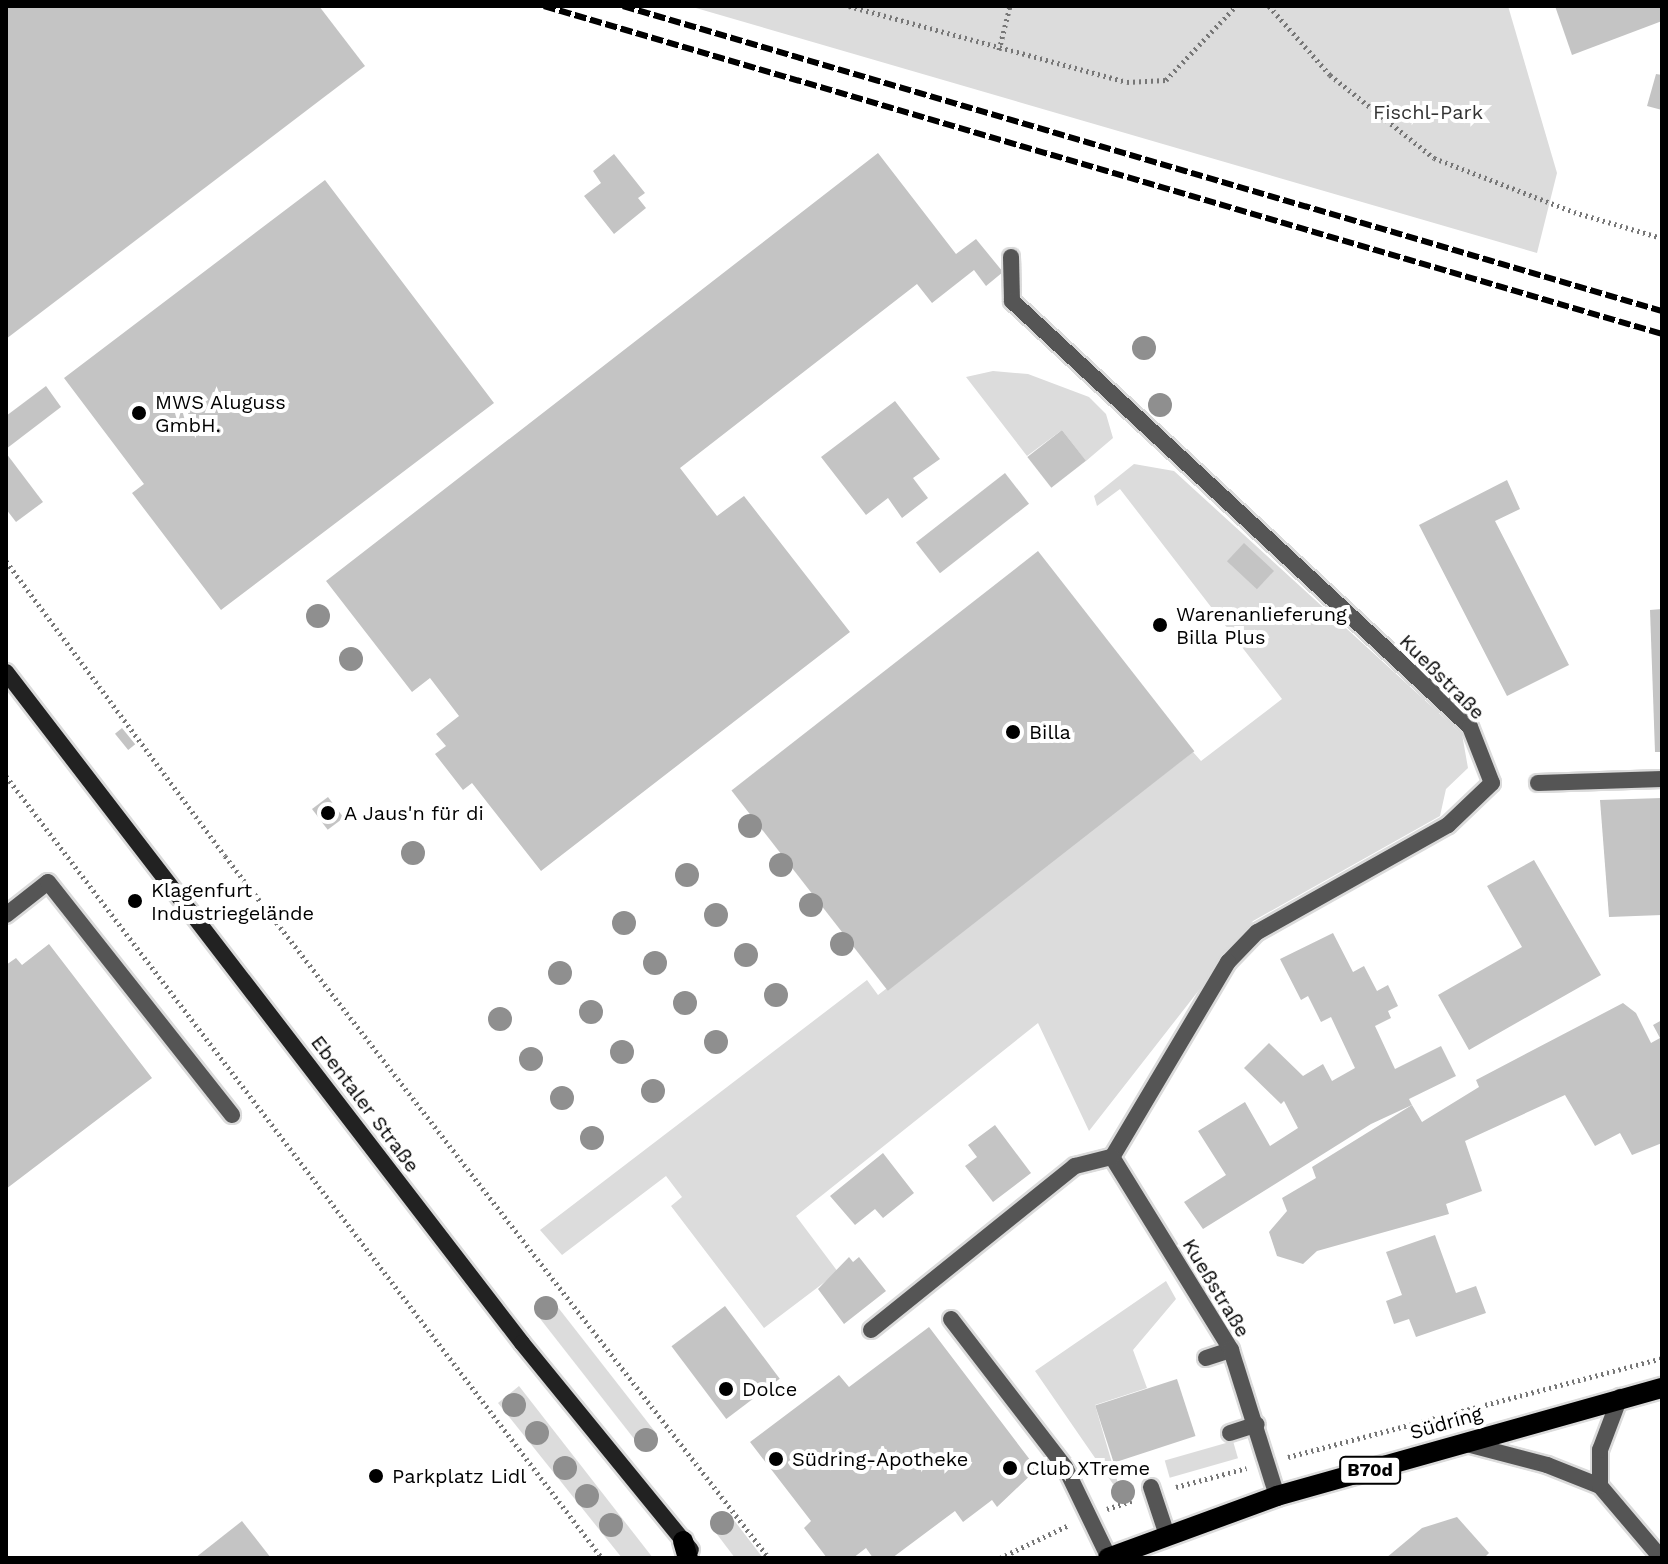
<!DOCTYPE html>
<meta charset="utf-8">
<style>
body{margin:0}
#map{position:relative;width:1668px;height:1564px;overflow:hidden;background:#fff;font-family:"Work Sans",sans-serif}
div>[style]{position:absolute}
.green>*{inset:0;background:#dcdcdc;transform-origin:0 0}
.building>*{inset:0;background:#c4c4c4;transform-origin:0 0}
.path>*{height:5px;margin-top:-2.5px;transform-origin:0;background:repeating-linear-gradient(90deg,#777 0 2px,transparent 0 6px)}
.roads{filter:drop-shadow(2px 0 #dbdbdb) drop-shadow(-2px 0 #dbdbdb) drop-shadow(0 2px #dbdbdb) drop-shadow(0 -2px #dbdbdb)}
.service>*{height:16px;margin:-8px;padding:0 8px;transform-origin:8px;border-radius:8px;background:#555}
.minor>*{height:16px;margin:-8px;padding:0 8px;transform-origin:8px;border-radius:8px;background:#555}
.secondary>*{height:16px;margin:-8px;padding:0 8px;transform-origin:8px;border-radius:8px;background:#222}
.primary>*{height:20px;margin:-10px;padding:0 10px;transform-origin:10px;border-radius:10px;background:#000}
.rail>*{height:6px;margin-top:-3px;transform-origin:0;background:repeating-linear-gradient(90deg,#000 0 12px,transparent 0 16px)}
.trees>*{width:24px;height:24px;margin:-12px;border-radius:50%;background:#8f8f8f}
.dots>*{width:22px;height:22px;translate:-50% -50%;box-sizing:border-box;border:4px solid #fff;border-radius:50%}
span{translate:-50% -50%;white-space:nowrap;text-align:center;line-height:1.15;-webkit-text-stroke:8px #fff;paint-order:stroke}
.shield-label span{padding:2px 6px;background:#fff;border:2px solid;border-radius:6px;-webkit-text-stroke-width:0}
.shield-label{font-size:18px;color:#000;font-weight:700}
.park-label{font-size:20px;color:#333}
.poi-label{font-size:20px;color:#000}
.left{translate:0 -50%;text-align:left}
.street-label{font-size:20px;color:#000}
.frame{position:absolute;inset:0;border:8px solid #000;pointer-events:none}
</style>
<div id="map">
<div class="green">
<div style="clip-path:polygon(689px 6px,1508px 6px,1557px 173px,1537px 253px)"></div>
<div style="clip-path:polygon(993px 371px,1028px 374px,1089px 397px,1106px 414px,1113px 438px,1086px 461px,1062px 430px,1027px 456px,966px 377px)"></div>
<div style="clip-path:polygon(1134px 464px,1174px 471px,1462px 734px,1468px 768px,1446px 789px,1440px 816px,1253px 921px,1089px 1131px,1038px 1023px,796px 1216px,838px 1272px,764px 1328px,671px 1206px,682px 1197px,666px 1176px,562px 1255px,540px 1230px,867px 980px,878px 995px,1193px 752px,1201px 761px,1282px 699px,1120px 489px,1097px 506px,1094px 496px)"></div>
<div style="clip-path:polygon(1166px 1281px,1176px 1299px,1133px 1350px,1147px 1388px,1095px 1405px,1122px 1497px,1035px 1371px)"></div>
<div style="left:553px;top:1301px;width:169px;height:21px;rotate:52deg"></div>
<div style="clip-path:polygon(519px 1386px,653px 1558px,622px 1558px,498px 1403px)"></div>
<div style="left:1233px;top:1441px;width:18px;height:71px;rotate:74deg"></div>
<div style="clip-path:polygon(730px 1515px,763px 1558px,735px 1558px,713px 1529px)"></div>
</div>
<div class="building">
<div style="clip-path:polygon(6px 6px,319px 6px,365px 66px,6px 339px)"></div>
<div style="clip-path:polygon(1555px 6px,1662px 6px,1662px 21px,1572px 55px)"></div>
<div style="clip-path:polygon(1656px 74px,1662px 75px,1662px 110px,1647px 106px)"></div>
<div style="clip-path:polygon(878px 153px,956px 254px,976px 239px,1003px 272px,986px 286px,974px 270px,932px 303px,917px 284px,680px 468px,717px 516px,744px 496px,850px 632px,541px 871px,472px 783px,463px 790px,435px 754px,446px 746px,436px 734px,459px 716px,430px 678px,412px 692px,326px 581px)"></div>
<div style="clip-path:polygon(614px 154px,645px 193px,638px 198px,646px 208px,614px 234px,584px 196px,601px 183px,593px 171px)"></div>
<div style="clip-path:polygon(325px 180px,494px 403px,221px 610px,132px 493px,144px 484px,64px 378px)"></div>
<div style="clip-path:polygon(46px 386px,61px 407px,6px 449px,6px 416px)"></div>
<div style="clip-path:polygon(895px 401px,940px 459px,913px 478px,928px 498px,902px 518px,888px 498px,866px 515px,821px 457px)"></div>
<div style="left:1062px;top:430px;width:39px;height:44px;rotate:52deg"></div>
<div style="clip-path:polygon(6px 453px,43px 502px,16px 522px,6px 509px)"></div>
<div style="left:1005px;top:473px;width:39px;height:113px;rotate:52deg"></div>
<div style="clip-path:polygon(1507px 480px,1520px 509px,1495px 521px,1569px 665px,1507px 696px,1419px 525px)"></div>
<div style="left:1244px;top:543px;width:41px;height:25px;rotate:43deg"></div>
<div style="left:1038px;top:551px;width:254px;height:389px;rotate:52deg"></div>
<div style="clip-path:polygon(1662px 609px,1662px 752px,1655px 752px,1650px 610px)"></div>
<div style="left:122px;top:728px;width:21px;height:9px;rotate:51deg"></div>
<div style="left:328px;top:797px;width:26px;height:20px;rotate:53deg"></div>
<div style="clip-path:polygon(1662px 798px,1662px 915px,1609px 917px,1600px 800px)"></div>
<div style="clip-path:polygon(1534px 860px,1601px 975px,1469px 1050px,1438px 995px,1522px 947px,1487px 886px)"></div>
<div style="clip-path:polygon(1333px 933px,1353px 972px,1364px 966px,1377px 991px,1388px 985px,1398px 1006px,1388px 1011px,1391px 1018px,1375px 1026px,1395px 1069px,1441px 1046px,1456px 1076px,1409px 1099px,1412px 1105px,1371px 1124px,1203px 1229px,1184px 1202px,1226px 1175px,1198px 1131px,1245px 1102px,1270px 1146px,1298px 1128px,1284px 1101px,1281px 1104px,1244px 1068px,1269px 1043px,1303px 1076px,1323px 1064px,1332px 1081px,1355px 1068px,1331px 1017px,1321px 1022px,1308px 996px,1301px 1000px,1280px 959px)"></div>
<div style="clip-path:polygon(49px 944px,152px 1078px,6px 1189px,6px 965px,16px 958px,22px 965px)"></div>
<div style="clip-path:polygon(1623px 1003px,1636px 1013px,1651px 1043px,1660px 1038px,1653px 1025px,1662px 1020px,1662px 1143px,1632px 1155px,1620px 1133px,1595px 1146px,1565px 1095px,1465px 1141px,1482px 1191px,1446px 1204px,1449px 1214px,1317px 1251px,1303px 1264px,1277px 1256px,1269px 1232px,1287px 1211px,1282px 1198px,1316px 1178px,1312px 1167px,1412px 1105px,1422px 1122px,1479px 1087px,1476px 1080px)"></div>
<div style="clip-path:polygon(995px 1125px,1031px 1173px,993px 1202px,965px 1166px,977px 1157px,968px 1145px)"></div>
<div style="clip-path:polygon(883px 1153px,914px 1193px,883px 1218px,875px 1209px,855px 1225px,830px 1196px)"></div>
<div style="clip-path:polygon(1435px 1235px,1456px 1293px,1476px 1286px,1486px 1313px,1416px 1337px,1409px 1319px,1394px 1324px,1386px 1301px,1402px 1295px,1386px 1252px)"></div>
<div style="clip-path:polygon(849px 1257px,853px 1262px,859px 1257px,886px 1291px,844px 1324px,818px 1289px)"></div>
<div style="left:725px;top:1306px;width:91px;height:67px;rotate:53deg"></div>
<div style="clip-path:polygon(929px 1327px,1037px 1469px,997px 1507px,992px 1500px,963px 1522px,955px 1511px,892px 1558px,873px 1558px,866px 1548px,853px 1558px,827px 1558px,804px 1528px,811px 1521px,750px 1442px,839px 1375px,849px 1387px)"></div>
<div style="left:1177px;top:1379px;width:60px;height:86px;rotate:72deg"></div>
<div style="clip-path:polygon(1457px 1517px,1489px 1553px,1484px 1558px,1386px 1558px,1422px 1528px)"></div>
<div style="clip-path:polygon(242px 1521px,271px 1558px,195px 1558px)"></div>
</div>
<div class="path">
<div style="left:849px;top:6px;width:288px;rotate:15.3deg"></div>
<div style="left:1127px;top:82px;width:39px;rotate:-3deg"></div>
<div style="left:1166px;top:80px;width:102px;rotate:-46.6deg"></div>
<div style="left:1269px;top:6px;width:92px;rotate:48.5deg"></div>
<div style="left:1330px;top:75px;width:133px;rotate:38.6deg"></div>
<div style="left:1434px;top:158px;width:150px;rotate:21.1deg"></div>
<div style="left:1574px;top:212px;width:92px;rotate:16.5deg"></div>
<div style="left:999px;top:50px;width:45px;rotate:-76deg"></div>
<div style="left:6px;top:561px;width:367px;rotate:53.4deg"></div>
<div style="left:225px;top:856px;width:888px;rotate:52.23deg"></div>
<div style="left:6px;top:776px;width:983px;rotate:52.69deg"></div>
<div style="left:1288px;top:1457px;width:387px;rotate:-14.8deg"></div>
<div style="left:1176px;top:1487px;width:73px;rotate:-15deg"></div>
<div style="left:1107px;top:1509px;width:26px;rotate:-18deg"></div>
<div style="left:1000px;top:1558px;width:76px;rotate:-25.6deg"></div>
</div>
<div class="roads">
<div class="service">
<div style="left:1538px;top:783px;width:124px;rotate:-1.8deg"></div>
<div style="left:6px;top:915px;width:53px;rotate:-38.2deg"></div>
<div style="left:48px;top:882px;width:297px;rotate:51.7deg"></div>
<div style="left:951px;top:1319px;width:187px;rotate:52.4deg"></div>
<div style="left:1065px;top:1467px;width:101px;rotate:64.2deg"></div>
<div style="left:1206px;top:1358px;width:26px;rotate:-18deg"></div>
<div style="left:1230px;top:1433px;width:28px;rotate:-18deg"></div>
<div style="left:1463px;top:1443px;width:87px;rotate:14.7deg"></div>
<div style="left:1547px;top:1465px;width:57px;rotate:21.6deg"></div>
<div style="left:1600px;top:1486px;width:94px;rotate:49.7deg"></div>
<div style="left:1600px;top:1486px;width:36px;rotate:-90deg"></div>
<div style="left:1600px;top:1450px;width:57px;rotate:-69.3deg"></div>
<div style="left:1151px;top:1487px;width:51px;rotate:71.6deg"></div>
</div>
<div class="minor">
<div style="left:1011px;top:257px;width:44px;rotate:88.7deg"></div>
<div style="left:1012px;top:301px;width:625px;rotate:42.93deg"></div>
<div style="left:1470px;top:727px;width:60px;rotate:68.6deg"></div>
<div style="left:1492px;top:783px;width:61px;rotate:136.3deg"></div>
<div style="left:1448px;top:825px;width:219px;rotate:150.7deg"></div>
<div style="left:1257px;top:932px;width:42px;rotate:134deg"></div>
<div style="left:1228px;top:962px;width:227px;rotate:120.7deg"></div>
<div style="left:1112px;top:1157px;width:227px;rotate:58.3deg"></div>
<div style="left:1231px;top:1350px;width:153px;rotate:72.5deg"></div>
<div style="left:871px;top:1330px;width:262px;rotate:-38.8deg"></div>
<div style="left:1075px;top:1166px;width:38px;rotate:-14deg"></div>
</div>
<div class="secondary">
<div style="left:6px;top:672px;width:846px;rotate:52.44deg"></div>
<div style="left:522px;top:1343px;width:267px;rotate:50.8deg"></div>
</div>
<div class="primary">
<div style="left:683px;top:1541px;width:18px;rotate:74deg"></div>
<div style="left:1108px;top:1558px;width:180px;rotate:-20.1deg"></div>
<div style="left:1277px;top:1496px;width:400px;rotate:-15.7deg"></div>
</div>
</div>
<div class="rail">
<div style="left:544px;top:6px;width:1165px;rotate:16.35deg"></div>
<div style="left:623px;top:6px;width:1083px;rotate:16.36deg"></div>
</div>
<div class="trees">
<div style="left:1144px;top:348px"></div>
<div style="left:1160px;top:405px"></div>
<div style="left:318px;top:616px"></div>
<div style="left:351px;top:659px"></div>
<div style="left:750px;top:826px"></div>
<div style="left:413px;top:853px"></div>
<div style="left:781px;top:865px"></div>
<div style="left:687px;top:875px"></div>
<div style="left:811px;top:905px"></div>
<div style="left:716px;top:915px"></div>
<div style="left:624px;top:923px"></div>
<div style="left:842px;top:944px"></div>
<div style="left:746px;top:955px"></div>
<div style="left:655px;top:963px"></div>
<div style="left:560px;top:973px"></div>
<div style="left:776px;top:995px"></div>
<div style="left:685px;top:1003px"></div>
<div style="left:591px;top:1012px"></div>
<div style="left:500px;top:1019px"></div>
<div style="left:716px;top:1042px"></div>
<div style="left:622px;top:1052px"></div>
<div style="left:531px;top:1059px"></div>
<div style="left:653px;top:1091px"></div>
<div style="left:562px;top:1098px"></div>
<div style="left:592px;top:1138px"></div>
<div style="left:546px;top:1308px"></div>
<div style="left:514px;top:1405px"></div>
<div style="left:537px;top:1433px"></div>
<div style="left:646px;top:1440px"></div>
<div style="left:565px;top:1468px"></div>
<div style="left:1123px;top:1492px"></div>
<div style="left:587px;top:1496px"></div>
<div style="left:722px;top:1523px"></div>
<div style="left:611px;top:1525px"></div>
</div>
<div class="dots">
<div style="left:139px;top:413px;background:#000"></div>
<div style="left:1160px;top:625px;background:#000"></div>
<div style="left:1013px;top:732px;background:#000"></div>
<div style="left:328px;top:813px;background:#000"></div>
<div style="left:135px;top:901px;background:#000"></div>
<div style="left:726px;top:1389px;background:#000"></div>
<div style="left:776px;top:1459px;background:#000"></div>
<div style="left:1010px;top:1468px;background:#000"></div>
<div style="left:376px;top:1476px;background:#000"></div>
</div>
<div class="shield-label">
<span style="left:1370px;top:1470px">B70d</span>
</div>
<div class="park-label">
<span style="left:1428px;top:112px">Fischl-Park</span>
</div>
<div class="poi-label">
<span class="left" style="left:155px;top:414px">MWS Aluguss<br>GmbH.</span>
<span class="left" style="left:1176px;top:626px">Warenanlieferung<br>Billa Plus</span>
<span class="left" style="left:1029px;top:732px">Billa</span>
<span class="left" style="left:344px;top:813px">A Jaus'n für di</span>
<span class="left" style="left:151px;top:902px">Klagenfurt<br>Industriegelände</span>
<span class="left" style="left:742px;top:1389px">Dolce</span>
<span class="left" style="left:792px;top:1459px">Südring-Apotheke</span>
<span class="left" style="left:1026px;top:1468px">Club XTreme</span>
<span class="left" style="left:392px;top:1476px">Parkplatz Lidl</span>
</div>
<div class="street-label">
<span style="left:1442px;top:677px;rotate:45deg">Kueßstraße</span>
<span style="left:365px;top:1104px;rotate:53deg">Ebentaler Straße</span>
<span style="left:1216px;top:1288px;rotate:59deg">Kueßstraße</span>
<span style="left:1446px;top:1423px;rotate:-16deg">Südring</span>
</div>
<div class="frame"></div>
</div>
